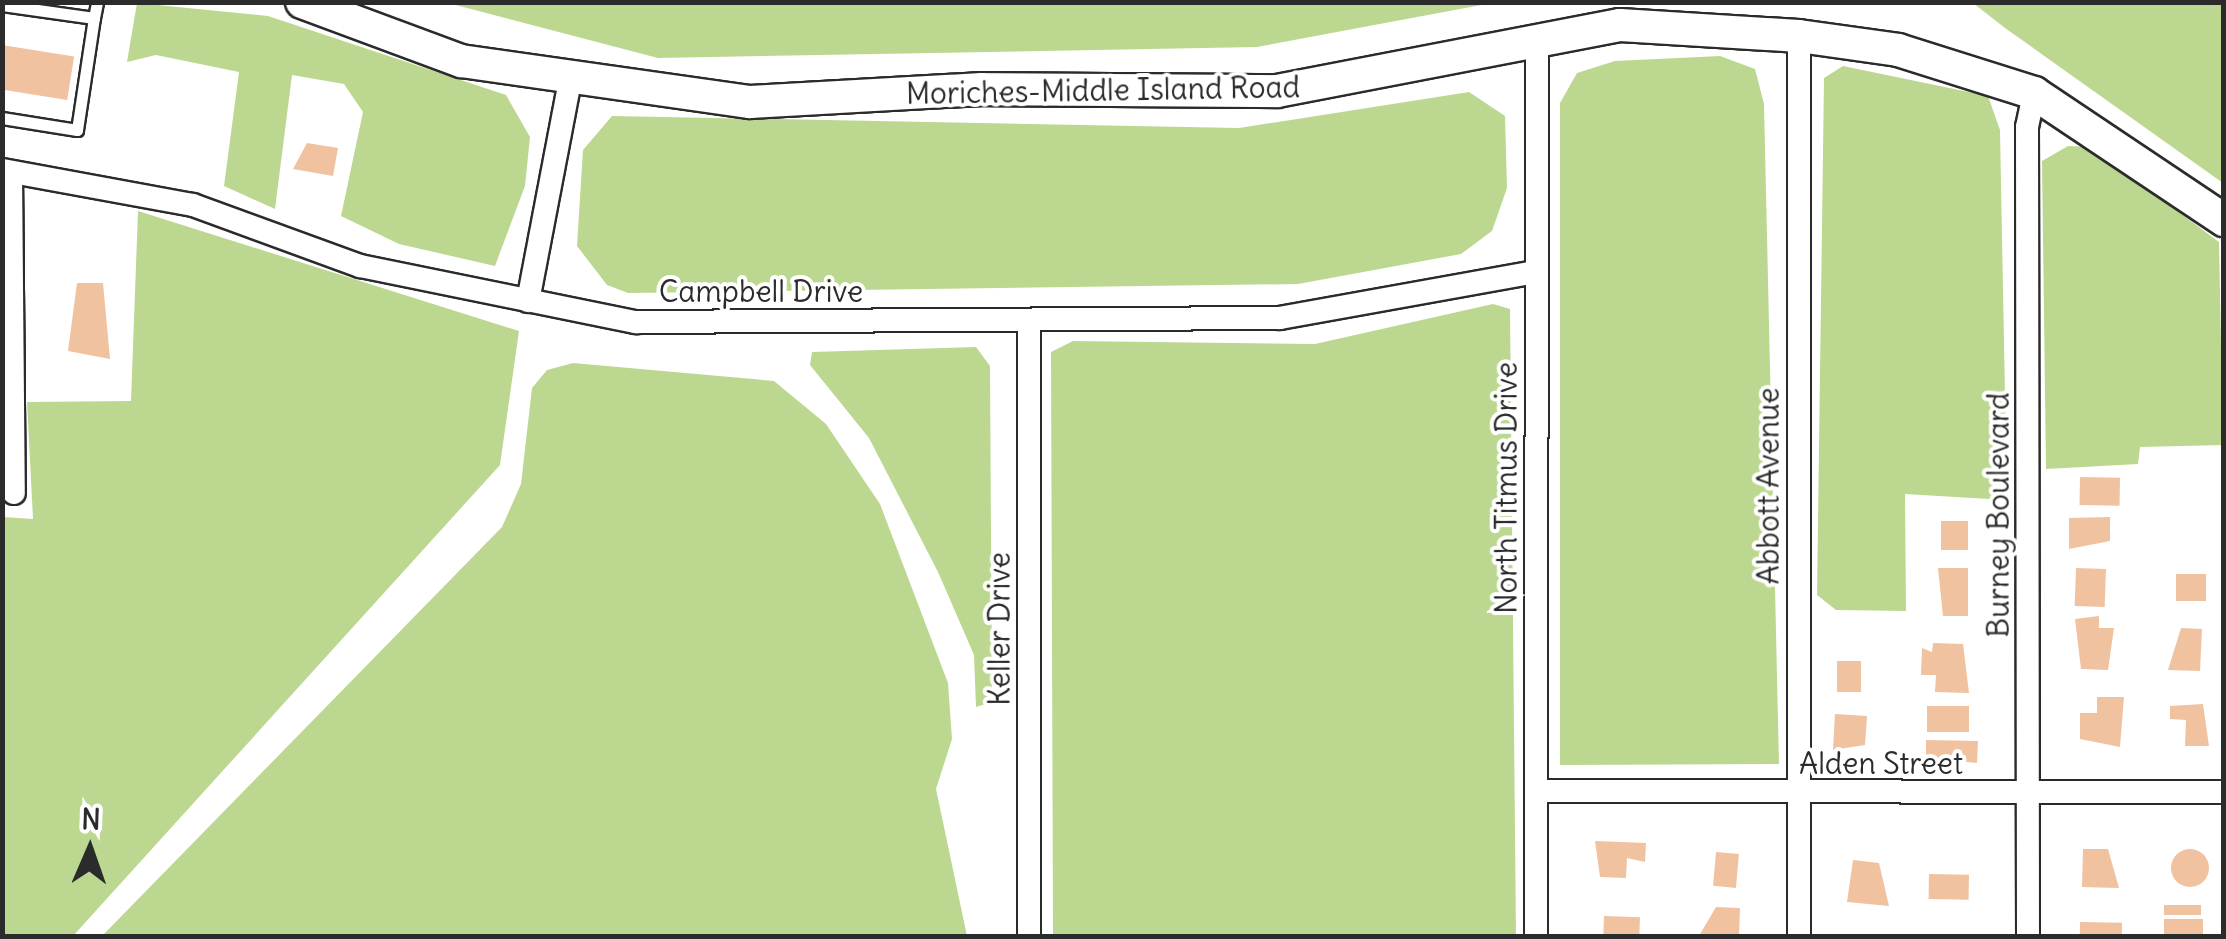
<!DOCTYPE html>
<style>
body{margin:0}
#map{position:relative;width:2226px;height:939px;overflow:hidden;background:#fff;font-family:Delius,sans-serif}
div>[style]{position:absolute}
.green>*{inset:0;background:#bcd890}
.building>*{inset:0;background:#f0c2a0;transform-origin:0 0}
.round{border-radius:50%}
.roads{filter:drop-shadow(2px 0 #2b2b2b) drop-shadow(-2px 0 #2b2b2b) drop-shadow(0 2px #2b2b2b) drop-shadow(0 -2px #2b2b2b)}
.lane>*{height:11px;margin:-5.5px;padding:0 5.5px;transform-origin:5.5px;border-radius:5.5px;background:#fff}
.street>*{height:22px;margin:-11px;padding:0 11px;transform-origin:11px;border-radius:11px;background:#fff}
.secondary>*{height:32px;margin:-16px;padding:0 16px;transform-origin:16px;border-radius:16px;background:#fff}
span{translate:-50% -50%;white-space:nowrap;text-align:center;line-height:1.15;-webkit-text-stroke:8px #fff;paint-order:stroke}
.street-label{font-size:30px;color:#2b2b2b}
.frame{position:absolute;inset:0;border:5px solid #2b2b2b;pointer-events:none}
.north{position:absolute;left:40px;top:799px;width:100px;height:100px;-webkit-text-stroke:8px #fff;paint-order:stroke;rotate:2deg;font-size:28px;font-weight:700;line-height:40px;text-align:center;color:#2b2b2b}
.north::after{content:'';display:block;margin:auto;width:35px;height:45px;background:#2b2b2b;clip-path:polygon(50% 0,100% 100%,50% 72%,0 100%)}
</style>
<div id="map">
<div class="green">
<div style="clip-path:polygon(137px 3px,268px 16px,506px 95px,530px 137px,525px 186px,495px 266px,399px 244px,341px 216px,363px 112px,344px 84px,292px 75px,275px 209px,224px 186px,239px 72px,156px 55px,127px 62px)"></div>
<div style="clip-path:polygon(448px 3px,448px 2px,1492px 3px,1257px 47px,658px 58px)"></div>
<div style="clip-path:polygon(1973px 3px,2223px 3px,2223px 183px,2005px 28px)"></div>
<div style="clip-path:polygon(1720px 56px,1755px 69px,1764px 104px,1779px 764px,1560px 765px,1560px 103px,1577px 73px,1615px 61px)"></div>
<div style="clip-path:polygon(1843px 66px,1988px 96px,2000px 130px,2007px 500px,1905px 494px,1906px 611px,1836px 610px,1817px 595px,1824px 78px)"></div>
<div style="clip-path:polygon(1469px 92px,1505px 116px,1507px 188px,1492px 231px,1461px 254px,1298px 284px,628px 293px,607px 285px,577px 246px,583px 150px,612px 116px,1239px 128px)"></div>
<div style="clip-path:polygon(2068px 146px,2091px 147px,2219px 242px,2223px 445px,2140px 447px,2138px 464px,2046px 469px,2042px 161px)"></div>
<div style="clip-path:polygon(138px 211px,519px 331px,500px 465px,73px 936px,3px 936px,3px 517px,33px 519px,27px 402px,131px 401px)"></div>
<div style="clip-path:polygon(1493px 304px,1510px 309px,1516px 936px,1053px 936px,1051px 352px,1073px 341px,1315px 344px)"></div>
<div style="clip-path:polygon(976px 347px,990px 366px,992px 702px,976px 707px,974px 655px,938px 572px,869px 438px,810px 365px,812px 352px)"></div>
<div style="clip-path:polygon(573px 363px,774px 381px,826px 424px,880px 504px,948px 683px,952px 739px,936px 789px,967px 936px,102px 936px,502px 527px,521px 484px,532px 388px,547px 370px)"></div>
</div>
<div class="building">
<div style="left:2px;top:45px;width:73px;height:44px;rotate:9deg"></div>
<div style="clip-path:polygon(307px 143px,338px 148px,333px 176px,293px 169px)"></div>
<div style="clip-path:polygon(77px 283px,103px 283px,110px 359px,68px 351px)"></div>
<div style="left:2080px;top:477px;width:40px;height:28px;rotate:1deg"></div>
<div style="clip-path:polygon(2110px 517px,2110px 541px,2069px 549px,2069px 518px)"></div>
<div style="left:1941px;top:521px;width:27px;height:29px"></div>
<div style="clip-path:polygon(1938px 568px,1968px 568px,1968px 616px,1943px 616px)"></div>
<div style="left:2076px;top:568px;width:30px;height:38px;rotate:2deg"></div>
<div style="left:2176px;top:574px;width:30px;height:27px"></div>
<div style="clip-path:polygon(2099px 616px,2099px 628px,2114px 628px,2108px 670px,2081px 669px,2075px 619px)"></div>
<div style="clip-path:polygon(2181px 628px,2202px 629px,2200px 671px,2168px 670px)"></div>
<div style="clip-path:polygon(1933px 643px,1963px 644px,1969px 693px,1935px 692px,1936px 675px,1921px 675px,1922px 648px,1932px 652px)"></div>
<div style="left:1837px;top:661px;width:24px;height:31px"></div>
<div style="clip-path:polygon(2097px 697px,2124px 697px,2120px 747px,2080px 739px,2080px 713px,2097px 713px)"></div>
<div style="clip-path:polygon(2203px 704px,2209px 746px,2185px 746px,2186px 720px,2170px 719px,2170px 706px)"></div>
<div style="left:1969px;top:706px;width:26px;height:42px;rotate:90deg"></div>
<div style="clip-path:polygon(1835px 714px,1867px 716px,1865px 745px,1833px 750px)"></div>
<div style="clip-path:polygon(1926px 740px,1978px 741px,1977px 763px,1926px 758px)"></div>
<div style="clip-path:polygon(1595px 841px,1646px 843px,1645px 862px,1627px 858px,1626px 878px,1600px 877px)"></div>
<div style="clip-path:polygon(2083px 849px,2108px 849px,2119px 888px,2082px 887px)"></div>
<div class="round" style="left:2171px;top:849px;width:38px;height:38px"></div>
<div style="left:1716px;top:852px;width:23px;height:34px;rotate:5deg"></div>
<div style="clip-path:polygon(1853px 860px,1879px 863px,1889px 906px,1847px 902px)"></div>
<div style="left:1929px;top:874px;width:40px;height:25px;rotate:1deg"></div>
<div style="left:2164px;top:905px;width:37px;height:10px"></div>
<div style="clip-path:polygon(1716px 907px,1740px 908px,1739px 936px,1699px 936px)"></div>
<div style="left:1604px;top:916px;width:36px;height:20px;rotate:2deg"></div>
<div style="left:2164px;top:919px;width:39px;height:17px"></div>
<div style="left:2080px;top:922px;width:42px;height:14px;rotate:1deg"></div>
</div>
<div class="roads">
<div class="lane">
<div style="left:2px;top:5px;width:93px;rotate:8deg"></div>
<div style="left:94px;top:18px;width:16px;rotate:-79deg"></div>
<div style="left:2px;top:118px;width:76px;rotate:9.1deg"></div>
<div style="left:77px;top:130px;width:113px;rotate:-81.4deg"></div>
</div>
<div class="street">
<div style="left:1799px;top:36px;width:900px;rotate:90deg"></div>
<div style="left:2px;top:170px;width:194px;rotate:10.4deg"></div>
<div style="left:193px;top:205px;width:178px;rotate:20.1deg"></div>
<div style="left:360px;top:266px;width:282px;rotate:11.5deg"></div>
<div style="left:636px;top:322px;width:644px;rotate:-0.36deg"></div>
<div style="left:1280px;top:318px;width:259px;rotate:-10.2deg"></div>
<div style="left:11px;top:172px;width:321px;rotate:89.5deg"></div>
<div style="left:528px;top:301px;width:225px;rotate:-79.2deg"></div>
<div style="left:1029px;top:320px;width:616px;rotate:90deg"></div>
<div style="left:1537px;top:791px;width:687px;rotate:0.08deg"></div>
<div style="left:1536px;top:936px;width:896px;rotate:-89.94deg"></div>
<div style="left:2028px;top:936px;width:809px;rotate:-90.07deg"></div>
<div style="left:2027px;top:127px;width:35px;rotate:-78deg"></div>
</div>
<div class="secondary">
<div style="left:302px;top:2px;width:170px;rotate:20.4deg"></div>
<div style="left:461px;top:61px;width:292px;rotate:8.1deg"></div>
<div style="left:750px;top:102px;width:232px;rotate:-3.2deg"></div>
<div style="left:982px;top:89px;width:295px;rotate:0.4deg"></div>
<div style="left:1277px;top:91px;width:349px;rotate:-10.9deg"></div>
<div style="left:1620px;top:25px;width:179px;rotate:3.5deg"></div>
<div style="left:1799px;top:36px;width:100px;rotate:8deg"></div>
<div style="left:1898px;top:50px;width:143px;rotate:17.5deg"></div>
<div style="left:2034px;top:93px;width:229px;rotate:33.8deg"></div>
</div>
</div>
<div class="street-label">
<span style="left:1103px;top:90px;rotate:-1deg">Moriches-Middle Island Road</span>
<span style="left:761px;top:291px">Campbell Drive</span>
<span style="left:1768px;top:486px;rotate:-90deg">Abbott Avenue</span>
<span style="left:1506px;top:488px;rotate:-90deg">North Titmus Drive</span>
<span style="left:1998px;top:515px;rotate:-90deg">Burney Boulevard</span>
<span style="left:999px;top:629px;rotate:-90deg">Keller Drive</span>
<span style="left:1881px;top:763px">Alden Street</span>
</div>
<div class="frame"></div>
<div class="north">N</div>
</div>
